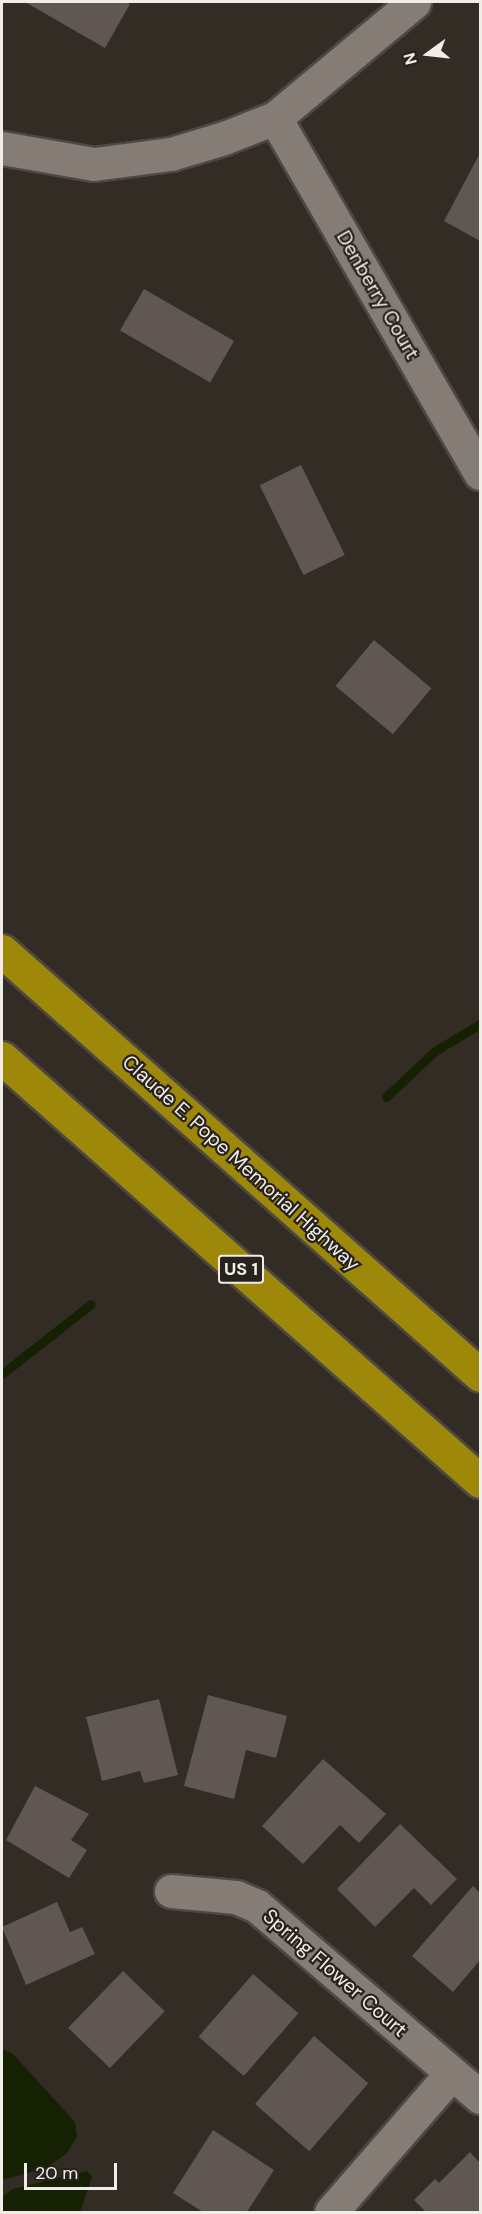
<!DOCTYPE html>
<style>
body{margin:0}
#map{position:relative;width:482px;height:2214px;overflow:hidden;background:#322c25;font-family:"DM Sans",sans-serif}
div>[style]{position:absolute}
.water>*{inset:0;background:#162104}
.stream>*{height:9px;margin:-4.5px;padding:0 4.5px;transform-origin:4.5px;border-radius:4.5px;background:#162104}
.building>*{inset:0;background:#605653;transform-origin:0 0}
.roads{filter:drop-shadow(2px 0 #4d4842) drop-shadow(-2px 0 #4d4842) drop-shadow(0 2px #4d4842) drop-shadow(0 -2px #4d4842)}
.minor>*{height:33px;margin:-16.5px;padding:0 16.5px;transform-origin:16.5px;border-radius:16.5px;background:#847c75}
.motorway>*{height:33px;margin:-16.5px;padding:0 16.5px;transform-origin:16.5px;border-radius:16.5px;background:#9d8809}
span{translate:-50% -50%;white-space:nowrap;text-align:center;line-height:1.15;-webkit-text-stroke:4.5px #28221c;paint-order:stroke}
.shield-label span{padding:2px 4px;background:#28221c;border:2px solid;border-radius:4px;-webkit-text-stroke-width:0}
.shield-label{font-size:18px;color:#f0ece8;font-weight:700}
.street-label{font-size:20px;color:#f0ece8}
.frame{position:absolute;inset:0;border:3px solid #f0ece8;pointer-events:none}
.north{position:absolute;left:398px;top:24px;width:60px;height:60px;-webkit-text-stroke:4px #28221c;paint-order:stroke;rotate:255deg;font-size:16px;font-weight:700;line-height:24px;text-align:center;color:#f0ece8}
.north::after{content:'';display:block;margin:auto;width:21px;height:27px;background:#f0ece8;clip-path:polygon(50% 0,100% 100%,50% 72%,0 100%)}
.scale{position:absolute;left:24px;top:2163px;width:93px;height:27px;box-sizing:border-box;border:3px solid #f0ece8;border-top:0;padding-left:8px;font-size:18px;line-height:21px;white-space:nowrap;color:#f0ece8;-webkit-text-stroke:4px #28221c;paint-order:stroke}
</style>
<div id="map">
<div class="water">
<div style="clip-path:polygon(2px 2049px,13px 2054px,75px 2122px,77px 2137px,66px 2154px,46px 2168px,2px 2180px)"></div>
<div style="clip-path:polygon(87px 2171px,92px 2177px,80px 2212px,2px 2212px,2px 2197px,13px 2189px)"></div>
</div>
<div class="stream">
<div style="left:386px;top:1097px;width:67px;rotate:-43.2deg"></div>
<div style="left:435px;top:1051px;width:52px;rotate:-31deg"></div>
<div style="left:2px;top:1374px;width:113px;rotate:-38.2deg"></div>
</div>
<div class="building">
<div style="clip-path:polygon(25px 2px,126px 2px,130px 4px,105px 48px)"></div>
<div style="clip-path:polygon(480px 153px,480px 241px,444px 221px)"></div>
<div style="left:144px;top:289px;width:104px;height:48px;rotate:30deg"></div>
<div style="left:301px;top:465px;width:100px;height:46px;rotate:64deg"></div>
<div style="left:374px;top:640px;width:75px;height:60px;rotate:40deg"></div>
<div style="clip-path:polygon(208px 1695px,287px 1716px,276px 1758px,246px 1750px,234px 1799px,184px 1786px)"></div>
<div style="clip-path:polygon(159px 1699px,178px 1775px,144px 1783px,140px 1771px,102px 1781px,86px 1717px)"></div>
<div style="clip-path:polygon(323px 1759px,386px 1814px,359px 1843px,340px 1825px,303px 1864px,262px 1826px)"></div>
<div style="clip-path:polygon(35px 1786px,89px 1814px,71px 1840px,87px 1850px,69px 1878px,6px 1840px)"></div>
<div style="clip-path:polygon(400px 1824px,457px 1879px,431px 1905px,414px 1888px,375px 1927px,337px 1889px)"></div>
<div style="clip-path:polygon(473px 1886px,480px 1893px,480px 1960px,453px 1992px,412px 1956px)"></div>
<div style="clip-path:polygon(57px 1902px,70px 1932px,82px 1927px,95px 1954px,26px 1985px,2px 1927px)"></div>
<div style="left:123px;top:1971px;width:58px;height:79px;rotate:44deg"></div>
<div style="left:253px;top:1974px;width:60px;height:83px;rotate:41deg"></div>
<div style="left:314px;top:2036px;width:72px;height:90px;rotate:41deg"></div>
<div style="clip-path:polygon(213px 2130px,274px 2170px,247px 2212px,203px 2212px,173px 2193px)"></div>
<div style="clip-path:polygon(470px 2152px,480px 2163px,480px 2212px,426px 2212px,414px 2200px,435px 2179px,439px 2183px)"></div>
</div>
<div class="roads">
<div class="minor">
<div style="left:275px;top:118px;width:410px;rotate:60deg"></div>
<div style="left:2px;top:148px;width:93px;rotate:9.9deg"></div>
<div style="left:94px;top:164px;width:78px;rotate:-7.4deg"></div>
<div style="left:171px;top:154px;width:55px;rotate:-16.8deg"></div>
<div style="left:224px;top:138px;width:55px;rotate:-21.4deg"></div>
<div style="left:275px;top:118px;width:181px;rotate:-39.8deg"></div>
<div style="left:171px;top:1891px;width:65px;rotate:5.3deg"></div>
<div style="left:236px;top:1897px;width:23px;rotate:23deg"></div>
<div style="left:257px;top:1906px;width:294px;rotate:40.6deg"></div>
<div style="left:331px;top:2212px;width:184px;rotate:-49deg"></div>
</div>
<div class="motorway">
<div style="left:2px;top:951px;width:639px;rotate:41.57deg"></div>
<div style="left:2px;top:1058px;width:638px;rotate:41.51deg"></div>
</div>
</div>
<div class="shield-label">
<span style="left:241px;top:1269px">US 1</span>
</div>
<div class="street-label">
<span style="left:378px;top:295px;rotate:60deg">Denberry Court</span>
<span style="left:241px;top:1163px;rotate:42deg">Claude E. Pope Memorial Highway</span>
<span style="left:335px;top:1973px;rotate:41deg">Spring Flower Court</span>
</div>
<div class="frame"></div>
<div class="north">N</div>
<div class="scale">20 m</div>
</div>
